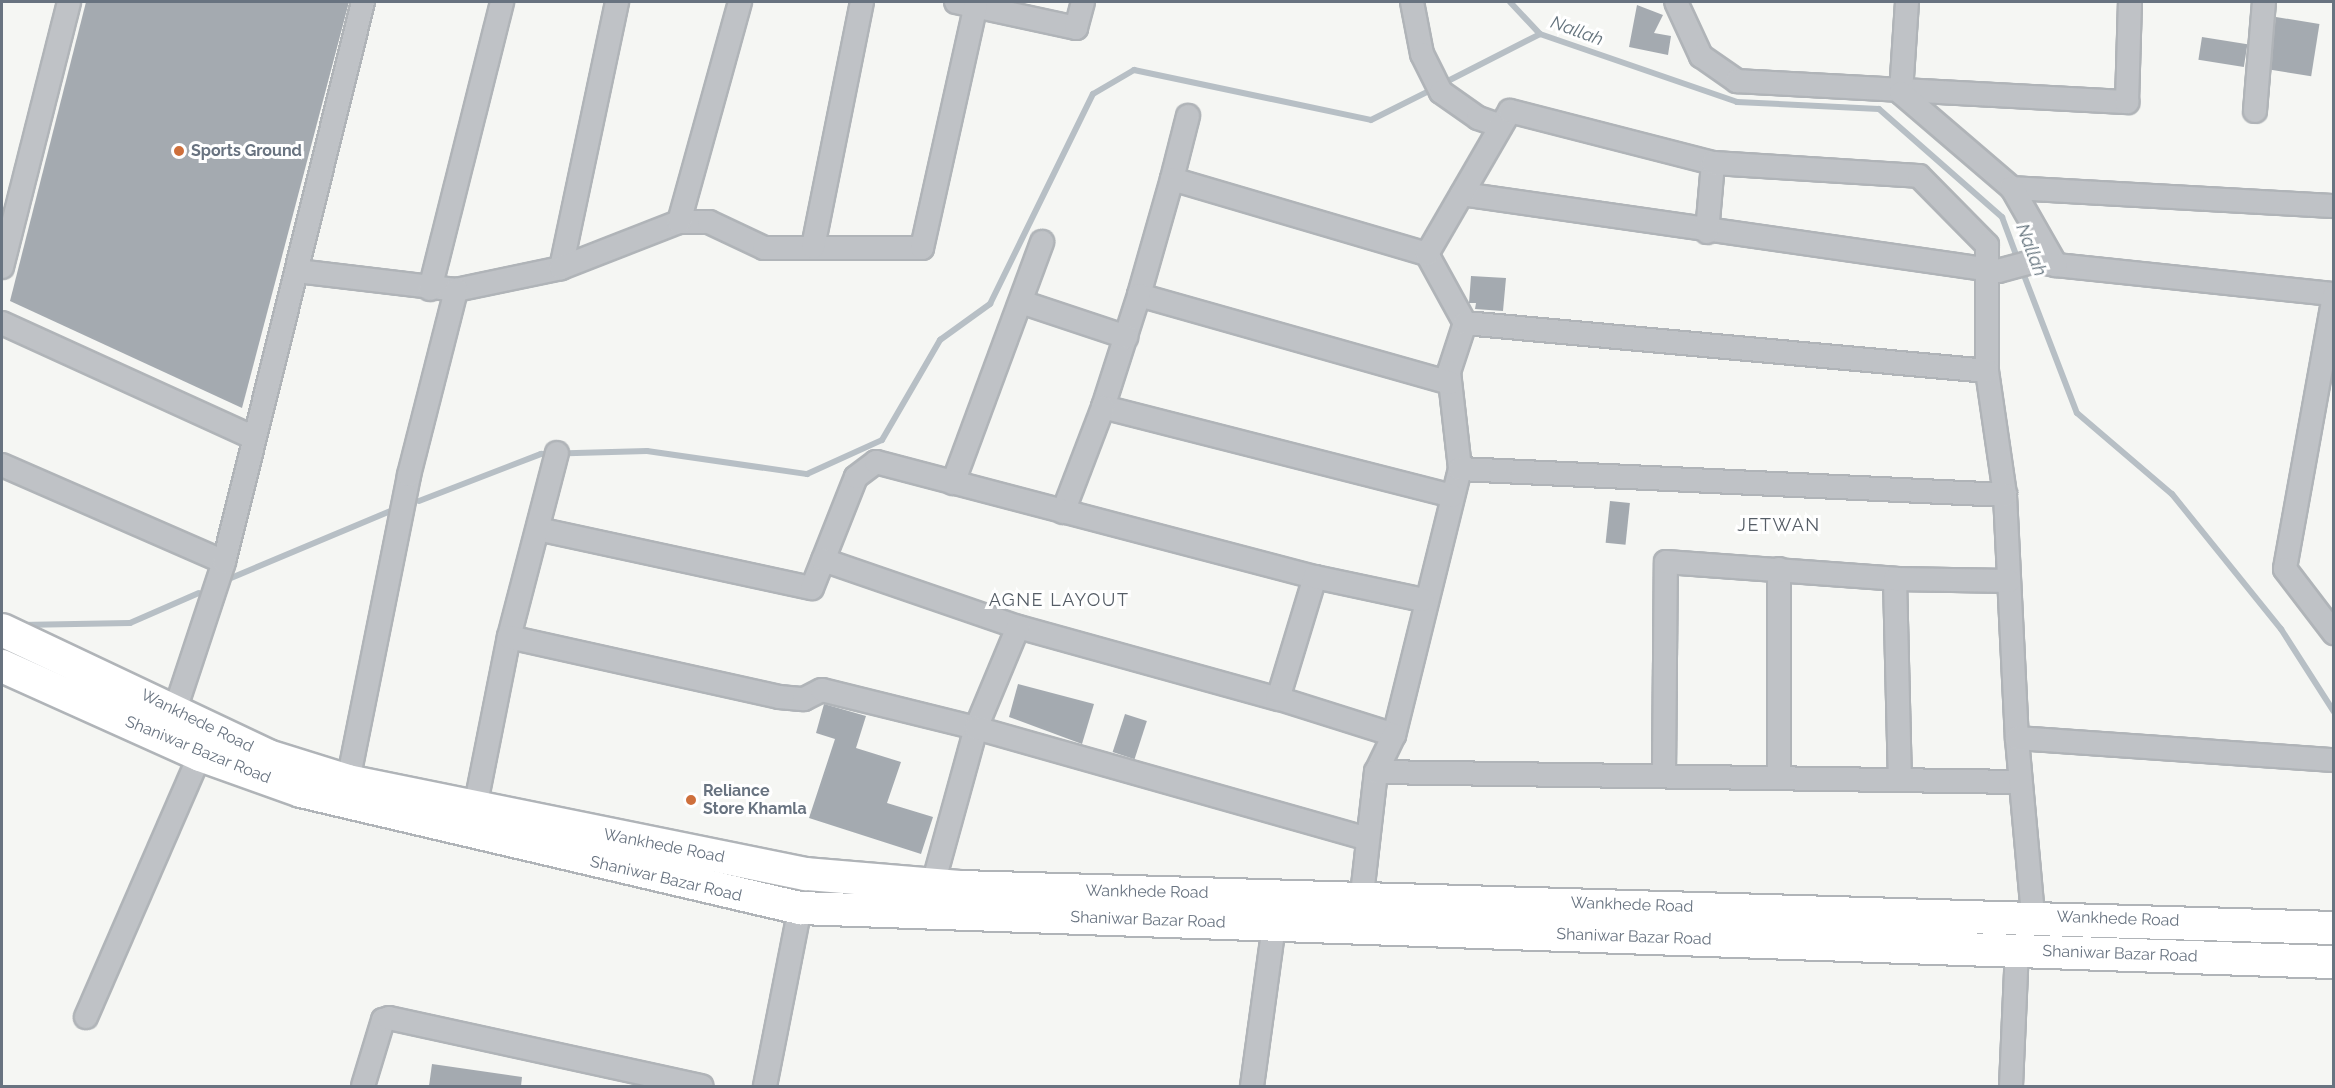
<!DOCTYPE html>
<style>
body{margin:0}
#map{position:relative;width:2335px;height:1088px;overflow:hidden;background:#f5f6f3;font-family:Raleway,sans-serif}
div>[style]{position:absolute}
.stream>*{height:6px;margin:-3px;padding:0 3px;transform-origin:3px;border-radius:3px;background:#b7bfc5}
.building>*{inset:0;background:#a4aab0;transform-origin:0 0}
.roads{filter:drop-shadow(2px 0 #b0b4b8) drop-shadow(-2px 0 #b0b4b8) drop-shadow(0 2px #b0b4b8) drop-shadow(0 -2px #b0b4b8)}
.street>*{height:22px;margin:-11px;padding:0 11px;transform-origin:11px;border-radius:11px;background:#bfc2c6}
.secondary>*{height:32px;margin:-16px;padding:0 16px;transform-origin:16px;border-radius:16px;background:#fff}
.dots>*{width:16px;height:16px;translate:-50% -50%;box-sizing:border-box;border:3px solid #fff;border-radius:50%}
span{translate:-50% -50%;white-space:nowrap;text-align:center;line-height:1.15;-webkit-text-stroke:6px #fff;paint-order:stroke}
.poi-label{font-size:16px;color:#687380;font-weight:700}
.left{translate:0 -50%;text-align:left}
.street-label{font-size:16px;color:#687380}
.water-label{font-size:18px;color:#64737d;font-style:italic}
.neighbourhood-label{font-size:18px;color:#555d66;letter-spacing:1.5px}
.frame{position:absolute;inset:0;border:3px solid #687380;pointer-events:none}
</style>
<div id="map">
<div class="stream">
<div style="left:1510px;top:2px;width:44px;rotate:46.8deg"></div>
<div style="left:1540px;top:34px;width:208px;rotate:19deg"></div>
<div style="left:1737px;top:102px;width:142px;rotate:2.8deg"></div>
<div style="left:1879px;top:109px;width:164px;rotate:41.3deg"></div>
<div style="left:2002px;top:217px;width:46px;rotate:69.6deg"></div>
<div style="left:1442px;top:84px;width:110px;rotate:-27deg"></div>
<div style="left:2022px;top:270px;width:153px;rotate:69deg"></div>
<div style="left:2077px;top:413px;width:125px;rotate:40.5deg"></div>
<div style="left:2172px;top:494px;width:174px;rotate:51.1deg"></div>
<div style="left:2281px;top:629px;width:98px;rotate:57.4deg"></div>
<div style="left:419px;top:501px;width:131px;rotate:-21.1deg"></div>
<div style="left:541px;top:454px;width:106px;rotate:-1.6deg"></div>
<div style="left:647px;top:451px;width:162px;rotate:8.2deg"></div>
<div style="left:807px;top:474px;width:82px;rotate:-24.4deg"></div>
<div style="left:882px;top:440px;width:116px;rotate:-59.9deg"></div>
<div style="left:940px;top:340px;width:62px;rotate:-35.8deg"></div>
<div style="left:990px;top:304px;width:234px;rotate:-63.9deg"></div>
<div style="left:1093px;top:94px;width:48px;rotate:-30.3deg"></div>
<div style="left:1134px;top:70px;width:242px;rotate:11.9deg"></div>
<div style="left:1371px;top:120px;width:69px;rotate:-26.6deg"></div>
<div style="left:231px;top:578px;width:173px;rotate:-22.8deg"></div>
<div style="left:20px;top:625px;width:110px;rotate:-1deg"></div>
<div style="left:130px;top:623px;width:75px;rotate:-23.5deg"></div>
</div>
<div class="building">
<div style="clip-path:polygon(86px 2px,349px 2px,242px 408px,10px 301px)"></div>
<div style="clip-path:polygon(1637px 5px,1663px 15px,1654px 33px,1671px 36px,1668px 55px,1629px 47px)"></div>
<div style="left:2276px;top:17px;width:44px;height:53px;rotate:9deg"></div>
<div style="left:2202px;top:37px;width:46px;height:23px;rotate:9deg"></div>
<div style="clip-path:polygon(1471px 276px,1506px 278px,1503px 311px,1475px 309px,1476px 303px,1469px 303px)"></div>
<div style="left:1610px;top:501px;width:20px;height:42px;rotate:6deg"></div>
<div style="clip-path:polygon(1018px 684px,1094px 704px,1082px 744px,1009px 717px)"></div>
<div style="clip-path:polygon(824px 704px,866px 716px,856px 748px,901px 762px,887px 803px,933px 817px,921px 854px,809px 818px,835px 739px,816px 733px)"></div>
<div style="left:1125px;top:714px;width:23px;height:40px;rotate:18deg"></div>
<div style="clip-path:polygon(432px 1064px,522px 1077px,521px 1086px,429px 1086px)"></div>
</div>
<div class="roads">
<div class="street">
<div style="left:956px;top:2px;width:123px;rotate:12.2deg"></div>
<div style="left:1076px;top:28px;width:27px;rotate:-75deg"></div>
<div style="left:1412px;top:2px;width:53px;rotate:79.1deg"></div>
<div style="left:1422px;top:54px;width:42px;rotate:63.4deg"></div>
<div style="left:1441px;top:92px;width:45px;rotate:35.1deg"></div>
<div style="left:1478px;top:118px;width:24px;rotate:19deg"></div>
<div style="left:1676px;top:2px;width:60px;rotate:65.2deg"></div>
<div style="left:1701px;top:56px;width:44px;rotate:34.8deg"></div>
<div style="left:1737px;top:81px;width:391px;rotate:3.1deg"></div>
<div style="left:2127px;top:102px;width:100px;rotate:-88.3deg"></div>
<div style="left:1907px;top:2px;width:91px;rotate:93.8deg"></div>
<div style="left:1901px;top:93px;width:146px;rotate:40.6deg"></div>
<div style="left:2012px;top:188px;width:323px;rotate:3.2deg"></div>
<div style="left:2255px;top:111px;width:109px;rotate:-85.3deg"></div>
<div style="left:1188px;top:116px;width:65px;rotate:104.3deg"></div>
<div style="left:1172px;top:179px;width:266px;rotate:16.4deg"></div>
<div style="left:1427px;top:254px;width:79px;rotate:61.2deg"></div>
<div style="left:1465px;top:323px;width:52px;rotate:108.1deg"></div>
<div style="left:1449px;top:372px;width:98px;rotate:83.5deg"></div>
<div style="left:1460px;top:469px;width:274px;rotate:103.9deg"></div>
<div style="left:1172px;top:179px;width:121px;rotate:105.9deg"></div>
<div style="left:1139px;top:295px;width:323px;rotate:15.8deg"></div>
<div style="left:2012px;top:188px;width:89px;rotate:60.3deg"></div>
<div style="left:2056px;top:265px;width:280px;rotate:6deg"></div>
<div style="left:1462px;top:194px;width:542px;rotate:8.17deg"></div>
<div style="left:1998px;top:271px;width:38px;rotate:-15deg"></div>
<div style="left:2035px;top:261px;width:21px;rotate:11deg"></div>
<div style="left:679px;top:222px;width:30px"></div>
<div style="left:709px;top:222px;width:61px;rotate:25.3deg"></div>
<div style="left:764px;top:248px;width:158px"></div>
<div style="left:922px;top:248px;width:249px;rotate:-77.5deg"></div>
<div style="left:1707px;top:232px;width:69px;rotate:-85deg"></div>
<div style="left:813px;top:247px;width:250px;rotate:-78.7deg"></div>
<div style="left:1427px;top:254px;width:165px;rotate:-59.9deg"></div>
<div style="left:1510px;top:111px;width:210px;rotate:14.4deg"></div>
<div style="left:1713px;top:163px;width:206px;rotate:3.6deg"></div>
<div style="left:1919px;top:176px;width:97px;rotate:45.4deg"></div>
<div style="left:1987px;top:245px;width:126px;rotate:90deg"></div>
<div style="left:1987px;top:371px;width:125px;rotate:81.7deg"></div>
<div style="left:2005px;top:495px;width:243px;rotate:87.2deg"></div>
<div style="left:2px;top:267px;width:273px;rotate:-75.8deg"></div>
<div style="left:561px;top:268px;width:272px;rotate:-78.1deg"></div>
<div style="left:297px;top:271px;width:160px;rotate:6.8deg"></div>
<div style="left:456px;top:290px;width:107px;rotate:-11.8deg"></div>
<div style="left:561px;top:268px;width:127px;rotate:-21.3deg"></div>
<div style="left:679px;top:222px;width:228px;rotate:-74.5deg"></div>
<div style="left:430px;top:289px;width:296px;rotate:-75.9deg"></div>
<div style="left:1139px;top:295px;width:118px;rotate:107.8deg"></div>
<div style="left:1103px;top:407px;width:360px;rotate:14.3deg"></div>
<div style="left:2334px;top:296px;width:277px;rotate:100.2deg"></div>
<div style="left:2285px;top:569px;width:81px;rotate:52.6deg"></div>
<div style="left:1021px;top:302px;width:111px;rotate:18.4deg"></div>
<div style="left:2px;top:323px;width:277px;rotate:24.5deg"></div>
<div style="left:1465px;top:323px;width:524px;rotate:5.25deg"></div>
<div style="left:2px;top:465px;width:242px;rotate:23.6deg"></div>
<div style="left:1460px;top:469px;width:546px;rotate:2.73deg"></div>
<div style="left:953px;top:483px;width:257px;rotate:-69.7deg"></div>
<div style="left:1063px;top:512px;width:112px;rotate:-69.1deg"></div>
<div style="left:538px;top:529px;width:280px;rotate:12.2deg"></div>
<div style="left:812px;top:588px;width:119px;rotate:-68.4deg"></div>
<div style="left:856px;top:477px;width:25px;rotate:-37deg"></div>
<div style="left:876px;top:462px;width:454px;rotate:14.7deg"></div>
<div style="left:1315px;top:577px;width:127px;rotate:106.9deg"></div>
<div style="left:1278px;top:699px;width:270px;rotate:-164.5deg"></div>
<div style="left:1018px;top:627px;width:206px;rotate:-161deg"></div>
<div style="left:1779px;top:569px;width:208px;rotate:90deg"></div>
<div style="left:1315px;top:577px;width:110px;rotate:12deg"></div>
<div style="left:1895px;top:579px;width:200px;rotate:88.6deg"></div>
<div style="left:509px;top:637px;width:190px;rotate:-75.4deg"></div>
<div style="left:1277px;top:698px;width:123px;rotate:17.5deg"></div>
<div style="left:1394px;top:735px;width:41px;rotate:115.9deg"></div>
<div style="left:175px;top:710px;width:156px;rotate:-71.7deg"></div>
<div style="left:224px;top:562px;width:577px;rotate:-76.06deg"></div>
<div style="left:1664px;top:774px;width:212px;rotate:-89.5deg"></div>
<div style="left:1666px;top:562px;width:230px;rotate:4.2deg"></div>
<div style="left:1895px;top:579px;width:114px;rotate:1deg"></div>
<div style="left:348px;top:781px;width:312px;rotate:-78.7deg"></div>
<div style="left:409px;top:475px;width:191px;rotate:-75.7deg"></div>
<div style="left:475px;top:808px;width:174px;rotate:-78.8deg"></div>
<div style="left:509px;top:637px;width:277px;rotate:12.5deg"></div>
<div style="left:779px;top:697px;width:25px;rotate:5deg"></div>
<div style="left:804px;top:699px;width:20px;rotate:-27deg"></div>
<div style="left:822px;top:690px;width:159px;rotate:13.9deg"></div>
<div style="left:976px;top:728px;width:109px;rotate:-67.4deg"></div>
<div style="left:933px;top:884px;width:162px;rotate:-74.6deg"></div>
<div style="left:976px;top:728px;width:403px;rotate:15.8deg"></div>
<div style="left:1360px;top:912px;width:141px;rotate:-83.5deg"></div>
<div style="left:1376px;top:772px;width:643px;rotate:0.89deg"></div>
<div style="left:2033px;top:915px;width:178px;rotate:-95.2deg"></div>
<div style="left:2017px;top:738px;width:317px;rotate:4deg"></div>
<div style="left:86px;top:1017px;width:299px;rotate:-66.5deg"></div>
<div style="left:363px;top:1086px;width:69px;rotate:-73.1deg"></div>
<div style="left:383px;top:1020px;width:6px;rotate:-18deg"></div>
<div style="left:389px;top:1018px;width:320px;rotate:12.3deg"></div>
<div style="left:765px;top:1086px;width:181px;rotate:-78.9deg"></div>
<div style="left:1252px;top:1086px;width:162px;rotate:-82.2deg"></div>
<div style="left:2011px;top:1086px;width:135px;rotate:-87.5deg"></div>
</div>
<div class="secondary">
<div style="left:2px;top:630px;width:294px;rotate:25.3deg"></div>
<div style="left:268px;top:756px;width:84px;rotate:17.4deg"></div>
<div style="left:348px;top:781px;width:467px;rotate:11.5deg"></div>
<div style="left:806px;top:874px;width:156px;rotate:4.8deg"></div>
<div style="left:961px;top:887px;width:1374px;rotate:1.71deg"></div>
<div style="left:2px;top:666px;width:217px;rotate:24.2deg"></div>
<div style="left:200px;top:755px;width:107px;rotate:19.6deg"></div>
<div style="left:301px;top:791px;width:513px;rotate:13.2deg"></div>
<div style="left:800px;top:908px;width:1535px;rotate:2.02deg"></div>
</div>
</div>
<div class="dots">
<div style="left:179px;top:151px;background:#ce6f3b"></div>
<div style="left:691px;top:800px;background:#ce6f3b"></div>
</div>
<div class="poi-label">
<span class="left" style="left:191px;top:151px">Sports Ground</span>
<span class="left" style="left:703px;top:800px">Reliance<br>Store Khamla</span>
</div>
<div class="street-label">
<span style="left:197px;top:721px;rotate:26deg">Wankhede Road</span>
<span style="left:198px;top:750px;rotate:22deg">Shaniwar Bazar Road</span>
<span style="left:664px;top:846px;rotate:11deg">Wankhede Road</span>
<span style="left:666px;top:879px;rotate:13deg">Shaniwar Bazar Road</span>
<span style="left:1147px;top:892px;rotate:1deg">Wankhede Road</span>
<span style="left:1632px;top:905px;rotate:2deg">Wankhede Road</span>
<span style="left:2118px;top:919px;rotate:2deg">Wankhede Road</span>
<span style="left:1148px;top:920px;rotate:2deg">Shaniwar Bazar Road</span>
<span style="left:1634px;top:937px;rotate:2deg">Shaniwar Bazar Road</span>
<span style="left:2120px;top:954px;rotate:2deg">Shaniwar Bazar Road</span>
</div>
<div class="water-label">
<span style="left:1577px;top:31px;rotate:20deg">Nallah</span>
<span style="left:2031px;top:250px;rotate:69deg">Nallah</span>
</div>
<div class="neighbourhood-label">
<span style="left:1779px;top:525px">JETWAN</span>
<span style="left:1059px;top:600px">AGNE LAYOUT</span>
</div>
<div class="frame"></div>
</div>
